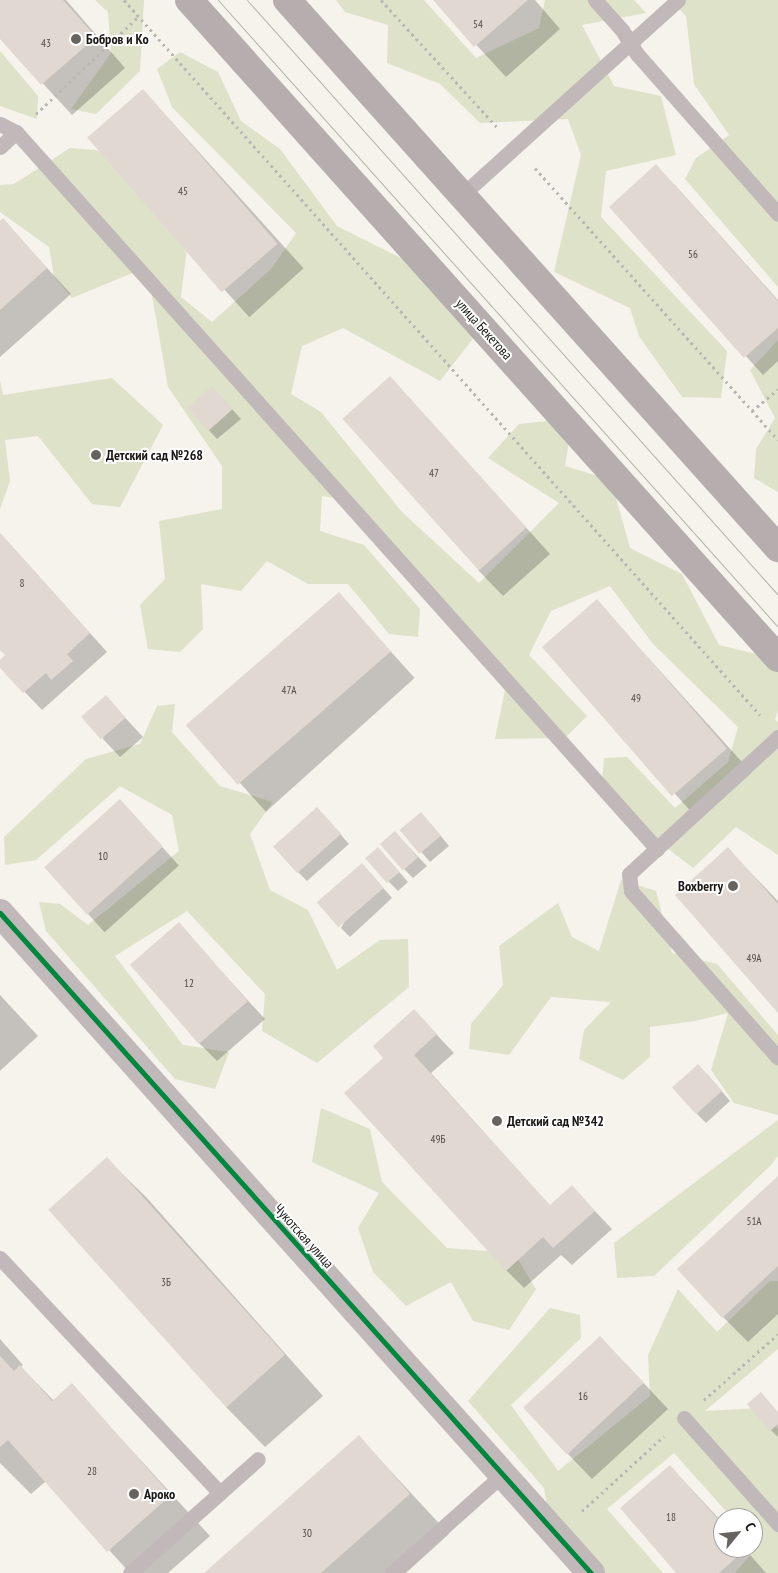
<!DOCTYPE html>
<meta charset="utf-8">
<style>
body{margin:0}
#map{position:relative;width:778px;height:1573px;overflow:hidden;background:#f6f2ec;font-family:"PT Sans Narrow",sans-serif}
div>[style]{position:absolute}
.green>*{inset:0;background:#dde2c9}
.shadow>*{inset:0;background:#0003;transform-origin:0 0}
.building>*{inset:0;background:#e2d8d2;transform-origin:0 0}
.path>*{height:3px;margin-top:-1.5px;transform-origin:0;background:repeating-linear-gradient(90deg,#bab6b4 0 2.5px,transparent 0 6.5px)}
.lane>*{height:15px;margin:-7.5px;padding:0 7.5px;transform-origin:7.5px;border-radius:7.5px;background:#c1b9b9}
.street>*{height:28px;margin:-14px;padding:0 14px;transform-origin:14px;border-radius:14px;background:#c1b9b9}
.secondary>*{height:28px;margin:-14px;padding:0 14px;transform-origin:14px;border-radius:14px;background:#b6aeae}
.tram>*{height:1px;margin:-0.5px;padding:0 0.5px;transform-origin:0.5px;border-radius:0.5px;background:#b5b0ae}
.cycleway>*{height:5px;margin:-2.5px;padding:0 2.5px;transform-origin:2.5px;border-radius:2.5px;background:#00873e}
.dots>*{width:14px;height:14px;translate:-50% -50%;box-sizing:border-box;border:2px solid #fff;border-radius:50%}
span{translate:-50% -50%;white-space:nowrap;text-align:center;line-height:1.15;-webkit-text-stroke:4px #fff;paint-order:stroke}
.number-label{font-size:11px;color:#4f4a46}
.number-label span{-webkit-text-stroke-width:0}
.poi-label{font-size:14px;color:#1a1714;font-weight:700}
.left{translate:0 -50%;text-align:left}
.right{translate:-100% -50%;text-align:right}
.street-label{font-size:14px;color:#1a1714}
.north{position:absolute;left:713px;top:1508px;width:50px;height:50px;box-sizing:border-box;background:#fff;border:1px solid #a3a2a1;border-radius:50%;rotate:62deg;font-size:14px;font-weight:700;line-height:20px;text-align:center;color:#1a1714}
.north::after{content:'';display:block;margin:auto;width:18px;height:22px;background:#676460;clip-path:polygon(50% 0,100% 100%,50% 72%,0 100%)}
</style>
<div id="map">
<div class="green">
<div style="clip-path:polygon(95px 0,144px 0,140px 71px,96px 114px,71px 109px,111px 53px,108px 12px)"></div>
<div style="clip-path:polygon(336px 0,424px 0,476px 58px,539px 28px,545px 0,634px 0,646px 13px,582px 25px,614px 86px,661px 96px,676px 155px,606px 171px,601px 217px,727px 351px,721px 398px,682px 397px,639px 336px,630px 308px,554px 272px,581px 155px,568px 119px,480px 123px,440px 84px,387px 63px,388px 25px,345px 12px)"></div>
<div style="clip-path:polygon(670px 0,778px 0,778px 287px,685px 179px,696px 158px,729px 135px,694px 84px,686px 16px)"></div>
<div style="clip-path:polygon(0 51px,38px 96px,37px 119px,0 106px)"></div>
<div style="clip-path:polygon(180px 52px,218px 72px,241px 121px,280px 149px,337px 226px,407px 261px,475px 336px,440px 381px,343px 328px,302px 346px,291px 394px,321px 412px,402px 512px,479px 583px,559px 503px,488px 458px,519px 424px,548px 421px,569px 441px,565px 466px,611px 480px,630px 548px,682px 574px,719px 645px,768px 657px,778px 669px,778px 710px,775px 720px,778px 722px,778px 855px,736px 827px,693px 868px,601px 797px,604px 758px,627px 757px,675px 808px,728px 762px,738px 727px,653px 644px,610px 586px,551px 611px,529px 655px,587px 716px,565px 738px,495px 739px,508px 675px,351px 501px,322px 496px,320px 531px,364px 545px,420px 609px,418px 637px,389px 634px,348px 584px,308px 584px,267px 561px,241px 591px,201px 584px,203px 629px,180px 652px,148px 649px,140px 605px,165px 579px,159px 521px,222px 509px,222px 466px,168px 387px,147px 267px,72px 298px,54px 276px,49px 247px,0 212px,0 185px,14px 184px,70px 148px,141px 154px,191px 215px,181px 297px,212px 322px,272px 268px,296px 233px,172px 107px,157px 69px)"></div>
<div style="clip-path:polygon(778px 340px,778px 492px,754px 478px,756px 449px,775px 418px,750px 370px)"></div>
<div style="clip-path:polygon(112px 378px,163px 425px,120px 507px,92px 504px,38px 436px,5px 440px,10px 481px,0 509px,0 380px,3px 395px)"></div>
<div style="clip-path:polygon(175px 704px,172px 732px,220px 786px,273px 802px,250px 834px,270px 890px,308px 910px,337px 970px,380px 940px,408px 939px,409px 987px,317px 1063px,262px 1031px,265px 994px,187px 911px,115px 956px,183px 1045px,229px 1052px,215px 1089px,175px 1079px,46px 931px,39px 902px,60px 904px,88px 925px,179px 851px,172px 815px,120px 786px,36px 860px,5px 865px,4px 837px,86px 759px,140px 744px,157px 706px)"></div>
<div style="clip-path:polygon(621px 880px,656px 891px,672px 953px,717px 964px,778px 1035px,778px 1115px,734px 1103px,711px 1070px,728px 1013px,695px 1021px,650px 1027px,650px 1057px,623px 1080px,579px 1059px,584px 1030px,611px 1002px,551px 997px,509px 1055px,469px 1049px,471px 1024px,503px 985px,499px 946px,558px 903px,572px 937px,599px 951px)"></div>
<div style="clip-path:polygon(321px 1108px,370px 1129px,382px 1182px,447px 1248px,514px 1253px,536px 1289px,509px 1330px,473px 1321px,451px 1282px,406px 1306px,373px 1272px,358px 1228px,379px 1193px,312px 1162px)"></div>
<div style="clip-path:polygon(778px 1120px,778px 1156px,771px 1165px,654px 1276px,617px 1278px,614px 1243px)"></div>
<div style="clip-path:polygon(770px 1281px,778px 1281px,778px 1349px,705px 1411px,760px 1408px,778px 1429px,778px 1573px,735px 1573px,757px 1547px,753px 1542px,753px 1518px,732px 1518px,674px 1453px,607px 1509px,663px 1573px,592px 1573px,554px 1544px,544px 1488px,468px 1401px,550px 1308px,580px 1315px,581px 1338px,511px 1405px,558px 1471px,650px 1396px,648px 1355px,678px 1289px,717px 1332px)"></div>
</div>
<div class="shadow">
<div style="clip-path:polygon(0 0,66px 0,125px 68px,72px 115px,0 37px)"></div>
<div style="clip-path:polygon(435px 0,535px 0,560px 29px,506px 77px)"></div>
<div style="left:143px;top:90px;width:240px;height:73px;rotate:48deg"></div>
<div style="clip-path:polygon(674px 184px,778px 300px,778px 361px,763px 375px,610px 207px)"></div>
<div style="clip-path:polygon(3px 220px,71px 294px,0 357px,0 222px)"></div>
<div style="clip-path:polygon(390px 377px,550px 554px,503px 596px,479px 571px)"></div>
<div style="clip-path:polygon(221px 397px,241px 419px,217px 439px,189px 408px)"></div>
<div style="clip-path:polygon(0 533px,107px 652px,42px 710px,0 666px,7px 655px,0 648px)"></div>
<div style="left:339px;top:594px;width:113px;height:200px;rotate:48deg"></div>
<div style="left:597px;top:601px;width:231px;height:71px;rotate:48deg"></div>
<div style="clip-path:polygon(106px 697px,143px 737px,120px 757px,103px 739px)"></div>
<div style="left:120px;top:800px;width:88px;height:100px;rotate:48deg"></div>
<div style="clip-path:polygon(326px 818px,349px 844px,307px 881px,298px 872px)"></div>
<div style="clip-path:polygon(430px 823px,449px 846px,430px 862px,402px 830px)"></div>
<div style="clip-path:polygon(404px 842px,427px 866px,413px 878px,404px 869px)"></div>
<div style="clip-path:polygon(728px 849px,778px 901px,778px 1011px)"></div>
<div style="clip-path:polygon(387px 858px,408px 882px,398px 891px,389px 882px)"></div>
<div style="clip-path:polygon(371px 874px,392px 898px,350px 937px,341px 928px)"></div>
<div style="clip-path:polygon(178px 924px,265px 1019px,217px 1061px,199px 1043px)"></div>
<div style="clip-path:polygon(0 995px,38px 1036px,0 1071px)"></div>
<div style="clip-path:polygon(414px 1011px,454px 1053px,431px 1073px,550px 1206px,572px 1187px,612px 1229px,572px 1265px,561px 1255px,524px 1288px,506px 1270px,385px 1058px)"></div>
<div style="clip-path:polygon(707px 1074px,730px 1101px,706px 1123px,697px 1114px)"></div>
<div style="clip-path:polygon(107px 1159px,147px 1198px,323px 1396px,265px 1447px,226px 1407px)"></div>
<div style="clip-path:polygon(778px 1177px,778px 1314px,748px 1342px,723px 1317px)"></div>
<div style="clip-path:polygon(0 1339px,23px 1365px,21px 1367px,54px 1401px,72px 1385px,210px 1536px,168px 1573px,130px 1573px,46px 1481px,31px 1494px,0 1463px)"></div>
<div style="clip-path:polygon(625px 1363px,668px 1409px,592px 1479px,568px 1454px)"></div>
<div style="clip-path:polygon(748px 1405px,778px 1412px,778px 1437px,771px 1430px)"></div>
<div style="clip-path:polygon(359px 1437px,449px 1534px,406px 1573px,206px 1573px)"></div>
<div style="clip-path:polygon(670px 1466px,723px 1523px,723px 1548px,744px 1548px,766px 1573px,678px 1573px)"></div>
</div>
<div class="building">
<div style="clip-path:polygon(0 0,63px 0,96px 37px,41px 85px,0 39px)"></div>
<div style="clip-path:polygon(433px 0,528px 0,474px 47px)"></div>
<div style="left:143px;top:89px;width:205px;height:74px;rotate:49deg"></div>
<div style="clip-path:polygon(656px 164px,778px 301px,778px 328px,744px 358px,609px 207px)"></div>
<div style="clip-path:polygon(3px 218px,47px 268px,0 310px,0 221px)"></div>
<div style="left:390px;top:376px;width:204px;height:64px;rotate:48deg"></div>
<div style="left:212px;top:386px;width:31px;height:33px;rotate:48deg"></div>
<div style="clip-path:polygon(0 533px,90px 633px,67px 654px,73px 661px,51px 680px,46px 673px,23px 693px,0 668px,0 660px,5px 655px,0 650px)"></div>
<div style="left:339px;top:592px;width:79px;height:203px;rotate:49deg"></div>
<div style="left:597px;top:599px;width:198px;height:73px;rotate:49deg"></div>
<div style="left:106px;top:695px;width:30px;height:33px;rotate:49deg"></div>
<div style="left:120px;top:799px;width:64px;height:102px;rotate:48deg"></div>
<div style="left:317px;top:807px;width:36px;height:59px;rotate:48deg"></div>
<div style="left:421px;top:812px;width:31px;height:28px;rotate:50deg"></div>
<div style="left:395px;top:831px;width:35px;height:20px;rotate:49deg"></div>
<div style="left:378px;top:847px;width:33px;height:17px;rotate:49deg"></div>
<div style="clip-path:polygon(728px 847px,778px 904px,778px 1013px,675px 895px)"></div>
<div style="left:362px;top:863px;width:33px;height:60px;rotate:49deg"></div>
<div style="left:179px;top:922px;width:105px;height:65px;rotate:49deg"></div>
<div style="clip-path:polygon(414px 1009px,437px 1034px,414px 1055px,550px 1205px,572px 1185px,595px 1211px,553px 1248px,543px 1237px,506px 1271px,344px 1093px,383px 1058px,373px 1046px)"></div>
<div style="left:698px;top:1064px;width:36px;height:35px;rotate:48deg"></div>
<div style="left:107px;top:1157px;width:266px;height:79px;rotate:48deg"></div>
<div style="clip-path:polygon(778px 1176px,778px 1266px,722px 1318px,677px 1269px)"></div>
<div style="left:600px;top:1336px;width:64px;height:105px;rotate:47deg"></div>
<div style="clip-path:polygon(0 1356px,14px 1371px,20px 1365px,52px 1401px,72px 1383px,171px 1495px,107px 1552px,8px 1440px,0 1447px)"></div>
<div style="clip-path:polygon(761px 1392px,778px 1412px,778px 1424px,770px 1431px,747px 1404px)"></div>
<div style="clip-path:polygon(359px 1435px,410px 1494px,321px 1573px,204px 1573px)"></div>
<div style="clip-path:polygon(670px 1465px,723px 1525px,723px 1548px,745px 1550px,719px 1573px,676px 1573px,620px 1508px)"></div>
</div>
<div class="path">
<div style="left:124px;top:0;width:957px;rotate:48.35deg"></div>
<div style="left:381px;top:0;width:172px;rotate:47.6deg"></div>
<div style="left:36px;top:114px;width:142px;rotate:-43.6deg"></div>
<div style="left:535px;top:168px;width:365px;rotate:48.2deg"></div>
<div style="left:752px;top:411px;width:34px;rotate:-40deg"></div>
<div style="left:704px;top:1400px;width:99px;rotate:-41.7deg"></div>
<div style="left:582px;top:1511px;width:111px;rotate:-42.4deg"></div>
</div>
<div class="lane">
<div style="left:595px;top:0;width:40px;rotate:48deg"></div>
<div style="left:622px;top:30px;width:28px;rotate:58deg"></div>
<div style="left:637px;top:54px;width:213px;rotate:48.6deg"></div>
<div style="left:0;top:124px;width:18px;rotate:27deg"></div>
<div style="left:16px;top:132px;width:962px;rotate:48.2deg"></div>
<div style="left:0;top:147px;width:22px;rotate:-43deg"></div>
<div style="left:462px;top:195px;width:291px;rotate:-42.1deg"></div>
<div style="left:778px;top:737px;width:202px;rotate:137.4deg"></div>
<div style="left:629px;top:874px;width:17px;rotate:83deg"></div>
<div style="left:631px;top:891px;width:222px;rotate:48.6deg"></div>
<div style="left:0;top:1258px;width:322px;rotate:46.9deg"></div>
<div style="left:684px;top:1418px;width:142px;rotate:48.4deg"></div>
<div style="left:130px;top:1573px;width:171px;rotate:-41.7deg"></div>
<div style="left:392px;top:1573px;width:149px;rotate:-41.7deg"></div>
</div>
<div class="street">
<div style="left:0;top:913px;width:886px;rotate:48.16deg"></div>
</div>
<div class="secondary">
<div style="left:189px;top:0;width:883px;rotate:48.17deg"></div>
<div style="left:287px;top:0;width:736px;rotate:48.14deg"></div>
</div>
<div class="tram">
<div style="left:218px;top:0;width:841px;rotate:48.23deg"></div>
<div style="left:247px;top:0;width:797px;rotate:48.25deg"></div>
</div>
<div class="cycleway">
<div style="left:0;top:913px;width:886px;rotate:48.16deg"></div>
</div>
<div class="dots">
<div style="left:76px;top:39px;background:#676460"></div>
<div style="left:96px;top:455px;background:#676460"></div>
<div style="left:733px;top:886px;background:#676460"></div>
<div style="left:497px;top:1121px;background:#676460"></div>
<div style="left:134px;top:1494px;background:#676460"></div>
</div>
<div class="number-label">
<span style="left:478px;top:24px">54</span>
<span style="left:46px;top:43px">43</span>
<span style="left:183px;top:191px">45</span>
<span style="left:693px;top:254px">56</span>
<span style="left:434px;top:473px">47</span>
<span style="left:22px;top:583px">8</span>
<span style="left:289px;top:690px">47А</span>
<span style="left:636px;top:698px">49</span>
<span style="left:103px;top:856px">10</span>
<span style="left:754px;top:958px">49А</span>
<span style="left:189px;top:983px">12</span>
<span style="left:438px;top:1139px">49Б</span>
<span style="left:754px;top:1221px">51А</span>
<span style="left:166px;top:1282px">3Б</span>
<span style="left:583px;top:1396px">16</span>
<span style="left:92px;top:1471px">28</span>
<span style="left:671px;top:1517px">18</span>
<span style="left:307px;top:1533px">30</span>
</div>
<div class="poi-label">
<span class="left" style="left:86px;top:39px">Бобров и Ко</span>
<span class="left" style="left:106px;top:455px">Детский сад №268</span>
<span class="right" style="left:723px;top:886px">Boxberry</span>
<span class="left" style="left:507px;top:1121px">Детский сад №342</span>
<span class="left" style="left:144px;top:1494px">Ароко</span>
</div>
<div class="street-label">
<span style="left:484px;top:329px;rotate:48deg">улица Бекетова</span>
<span style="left:304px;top:1236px;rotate:48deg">Чукотская улица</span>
</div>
<div class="north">С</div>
</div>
